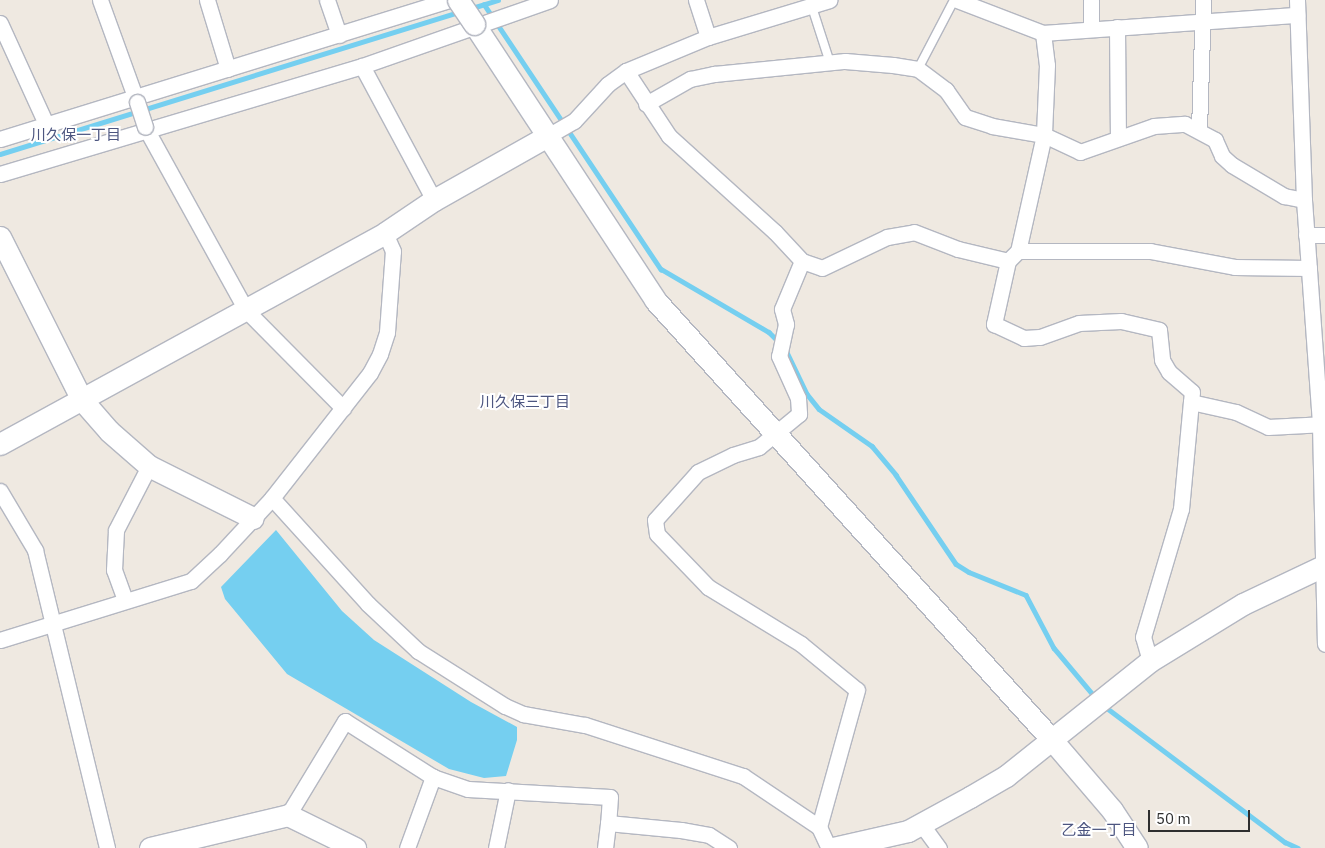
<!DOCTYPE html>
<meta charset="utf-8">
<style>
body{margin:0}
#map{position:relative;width:1325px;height:848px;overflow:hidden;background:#efe9e1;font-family:"IBM Plex Sans","Noto Sans JP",sans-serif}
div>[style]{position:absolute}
.water>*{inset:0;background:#75cff0}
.stream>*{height:4.5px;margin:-2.25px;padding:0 2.25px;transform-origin:2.25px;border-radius:2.25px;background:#75cff0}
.roads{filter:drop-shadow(1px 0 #b4b7c1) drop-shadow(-1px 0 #b4b7c1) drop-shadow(0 1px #b4b7c1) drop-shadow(0 -1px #b4b7c1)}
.lane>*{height:8px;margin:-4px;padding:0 4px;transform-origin:4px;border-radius:4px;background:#fff}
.street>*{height:15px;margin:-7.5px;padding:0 7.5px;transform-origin:7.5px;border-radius:7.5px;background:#fff}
.secondary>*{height:21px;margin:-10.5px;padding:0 10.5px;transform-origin:10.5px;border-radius:10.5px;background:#fff}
.bridges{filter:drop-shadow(1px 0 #b4b7c1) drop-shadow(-1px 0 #b4b7c1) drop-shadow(0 1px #b4b7c1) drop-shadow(0 -1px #b4b7c1)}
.street-bridge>*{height:15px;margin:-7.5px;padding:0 7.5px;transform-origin:7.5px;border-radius:7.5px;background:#fff}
.secondary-bridge>*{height:21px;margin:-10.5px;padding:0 10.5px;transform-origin:10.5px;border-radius:10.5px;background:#fff}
span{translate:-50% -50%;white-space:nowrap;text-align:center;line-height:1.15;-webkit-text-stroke:4px #fff;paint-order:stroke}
.neighbourhood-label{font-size:15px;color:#4d5680}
.scale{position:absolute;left:1148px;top:810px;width:102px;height:22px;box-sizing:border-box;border:2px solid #2e2e2e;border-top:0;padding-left:6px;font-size:15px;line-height:18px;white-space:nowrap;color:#2e2e2e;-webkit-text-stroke:4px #fff;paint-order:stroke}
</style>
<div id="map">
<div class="water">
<div style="clip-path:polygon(276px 530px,342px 611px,374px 640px,471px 702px,517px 727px,517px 740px,506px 776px,484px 778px,449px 769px,287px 674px,225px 599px,221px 587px)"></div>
</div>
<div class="stream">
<div style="left:484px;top:4px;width:319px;rotate:56.3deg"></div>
<div style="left:661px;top:269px;width:125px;rotate:30.3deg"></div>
<div style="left:769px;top:332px;width:13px;rotate:45deg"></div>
<div style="left:472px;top:8px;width:27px;rotate:-17deg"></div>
<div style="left:0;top:154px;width:481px;rotate:-17.2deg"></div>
<div style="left:784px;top:346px;width:53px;rotate:64.4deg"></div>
<div style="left:807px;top:394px;width:19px;rotate:51deg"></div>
<div style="left:819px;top:409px;width:65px;rotate:34.9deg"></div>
<div style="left:872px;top:446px;width:38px;rotate:50deg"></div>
<div style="left:896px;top:475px;width:107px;rotate:56deg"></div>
<div style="left:956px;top:564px;width:15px;rotate:32deg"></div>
<div style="left:969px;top:572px;width:61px;rotate:22deg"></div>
<div style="left:1026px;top:595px;width:60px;rotate:62.2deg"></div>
<div style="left:1054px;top:648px;width:65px;rotate:50deg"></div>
<div style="left:1103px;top:705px;width:228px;rotate:37deg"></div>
<div style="left:1285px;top:842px;width:14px;rotate:25deg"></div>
</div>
<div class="roads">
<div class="lane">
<div style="left:811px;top:4px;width:62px;rotate:72.1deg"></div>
<div style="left:918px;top:69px;width:78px;rotate:-62.4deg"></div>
</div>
<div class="street">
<div style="left:100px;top:0;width:109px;rotate:70.1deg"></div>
<div style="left:207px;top:0;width:72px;rotate:73.1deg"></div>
<div style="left:327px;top:0;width:37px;rotate:71deg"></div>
<div style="left:696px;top:0;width:39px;rotate:72deg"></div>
<div style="left:957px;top:0;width:92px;rotate:21deg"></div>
<div style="left:1043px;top:33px;width:255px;rotate:-4.1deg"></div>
<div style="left:1297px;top:0;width:200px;rotate:88deg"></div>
<div style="left:1304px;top:200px;width:226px;rotate:85.9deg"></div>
<div style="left:1320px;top:425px;width:219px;rotate:88.7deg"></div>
<div style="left:0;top:23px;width:111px;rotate:65.5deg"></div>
<div style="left:1117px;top:27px;width:111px;rotate:89.5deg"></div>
<div style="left:1091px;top:29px;width:29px;rotate:-90deg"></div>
<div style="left:1043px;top:33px;width:32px;rotate:83deg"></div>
<div style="left:1047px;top:65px;width:70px;rotate:92.5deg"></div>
<div style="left:1044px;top:135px;width:119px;rotate:102.6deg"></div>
<div style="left:1018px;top:251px;width:14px;rotate:135deg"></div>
<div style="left:1008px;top:261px;width:65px;rotate:102.5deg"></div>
<div style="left:994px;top:324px;width:33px;rotate:25deg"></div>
<div style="left:1024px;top:338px;width:16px;rotate:-4deg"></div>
<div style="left:1040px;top:337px;width:41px;rotate:-19.7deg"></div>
<div style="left:1079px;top:323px;width:42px;rotate:-2.7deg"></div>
<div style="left:1121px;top:321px;width:39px;rotate:13deg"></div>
<div style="left:1159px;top:330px;width:30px;rotate:84deg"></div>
<div style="left:1162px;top:360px;width:14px;rotate:60deg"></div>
<div style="left:1169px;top:372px;width:30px;rotate:41deg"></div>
<div style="left:1192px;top:392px;width:10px;rotate:96deg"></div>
<div style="left:1191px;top:402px;width:46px;rotate:12.5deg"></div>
<div style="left:1236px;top:412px;width:35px;rotate:25deg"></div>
<div style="left:1268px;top:427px;width:57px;rotate:-3deg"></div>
<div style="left:362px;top:66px;width:152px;rotate:61.8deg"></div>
<div style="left:626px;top:71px;width:78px;rotate:56.5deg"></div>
<div style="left:669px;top:136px;width:143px;rotate:42.2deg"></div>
<div style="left:775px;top:232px;width:40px;rotate:47deg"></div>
<div style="left:802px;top:261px;width:21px;rotate:19deg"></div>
<div style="left:822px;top:268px;width:72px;rotate:-25.5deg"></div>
<div style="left:887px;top:237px;width:27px;rotate:-10deg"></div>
<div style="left:914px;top:232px;width:47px;rotate:21.1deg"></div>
<div style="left:958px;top:249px;width:51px;rotate:13.5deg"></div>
<div style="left:646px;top:104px;width:51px;rotate:-29.6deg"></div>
<div style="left:690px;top:79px;width:25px;rotate:-12deg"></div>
<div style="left:714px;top:74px;width:132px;rotate:-5.7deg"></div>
<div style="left:845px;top:61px;width:48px;rotate:4.8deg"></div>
<div style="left:893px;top:65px;width:25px;rotate:9deg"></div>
<div style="left:918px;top:69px;width:35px;rotate:37deg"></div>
<div style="left:946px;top:90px;width:33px;rotate:55deg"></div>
<div style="left:965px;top:117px;width:28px;rotate:18deg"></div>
<div style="left:992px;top:126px;width:53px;rotate:9.8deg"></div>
<div style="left:1044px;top:135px;width:40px;rotate:25deg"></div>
<div style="left:1080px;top:152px;width:78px;rotate:-19.4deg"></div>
<div style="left:1154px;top:126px;width:31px;rotate:-4deg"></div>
<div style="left:1185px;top:124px;width:34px;rotate:28deg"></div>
<div style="left:1215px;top:140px;width:17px;rotate:66deg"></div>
<div style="left:1222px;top:156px;width:13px;rotate:42deg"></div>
<div style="left:1232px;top:165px;width:61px;rotate:30.8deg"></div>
<div style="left:1284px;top:196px;width:20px;rotate:11deg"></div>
<div style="left:145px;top:127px;width:209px;rotate:61.1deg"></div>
<div style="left:246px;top:310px;width:138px;rotate:45.3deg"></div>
<div style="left:1199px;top:130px;width:130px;rotate:-88.2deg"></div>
<div style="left:546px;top:137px;width:32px;rotate:-30deg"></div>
<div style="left:574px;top:121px;width:50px;rotate:-47.4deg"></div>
<div style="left:608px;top:84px;width:22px;rotate:-36deg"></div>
<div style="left:626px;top:71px;width:89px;rotate:-22.5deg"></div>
<div style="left:708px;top:37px;width:127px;rotate:-16.9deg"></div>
<div style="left:0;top:139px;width:470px;rotate:-17.2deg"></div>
<div style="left:0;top:174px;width:378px;rotate:-16.6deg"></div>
<div style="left:362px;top:66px;width:199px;rotate:-19.3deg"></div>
<div style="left:1306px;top:235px;width:19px"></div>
<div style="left:1018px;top:251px;width:132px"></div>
<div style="left:1150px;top:251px;width:86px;rotate:10.7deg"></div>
<div style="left:1235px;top:267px;width:74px;rotate:0.8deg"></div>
<div style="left:802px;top:261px;width:52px;rotate:112.6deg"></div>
<div style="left:782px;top:309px;width:16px;rotate:75deg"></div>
<div style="left:786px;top:324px;width:33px;rotate:102deg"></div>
<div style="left:779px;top:356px;width:46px;rotate:65.7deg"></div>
<div style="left:798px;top:398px;width:16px;rotate:86deg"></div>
<div style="left:799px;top:414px;width:52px;rotate:140.5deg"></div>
<div style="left:759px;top:447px;width:27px;rotate:163deg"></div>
<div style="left:733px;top:455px;width:39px;rotate:154deg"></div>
<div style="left:698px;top:472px;width:64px;rotate:131.9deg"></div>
<div style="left:655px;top:520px;width:14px;rotate:82deg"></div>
<div style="left:657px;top:534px;width:74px;rotate:46.1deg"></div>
<div style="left:708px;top:587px;width:109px;rotate:31.5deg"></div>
<div style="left:801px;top:644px;width:72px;rotate:39.4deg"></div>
<div style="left:857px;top:690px;width:142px;rotate:105.5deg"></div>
<div style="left:0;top:491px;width:69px;rotate:59.3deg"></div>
<div style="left:35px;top:550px;width:307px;rotate:76.4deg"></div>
<div style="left:272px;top:498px;width:143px;rotate:47.8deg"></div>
<div style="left:368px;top:604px;width:69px;rotate:43.2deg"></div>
<div style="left:418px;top:651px;width:103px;rotate:32.3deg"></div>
<div style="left:505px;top:706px;width:20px;rotate:24deg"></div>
<div style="left:523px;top:714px;width:63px;rotate:10.1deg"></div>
<div style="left:585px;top:725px;width:166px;rotate:17.9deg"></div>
<div style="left:743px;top:776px;width:92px;rotate:33.9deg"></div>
<div style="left:819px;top:827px;width:23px;rotate:65deg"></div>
<div style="left:125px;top:600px;width:32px;rotate:-110deg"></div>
<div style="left:114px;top:570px;width:40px;rotate:-87.1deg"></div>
<div style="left:116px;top:530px;width:72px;rotate:-62.7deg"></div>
<div style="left:0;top:640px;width:200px;rotate:-17.2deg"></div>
<div style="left:191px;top:581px;width:40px;rotate:-43deg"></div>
<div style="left:220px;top:554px;width:76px;rotate:-47.1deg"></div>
<div style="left:272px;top:498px;width:159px;rotate:-51.9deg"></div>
<div style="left:370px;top:373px;width:21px;rotate:-62deg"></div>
<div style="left:380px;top:354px;width:23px;rotate:-72deg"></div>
<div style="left:387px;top:332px;width:81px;rotate:-85.8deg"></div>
<div style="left:393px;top:251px;width:20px;rotate:-114deg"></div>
<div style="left:1150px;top:661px;width:25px;rotate:-106deg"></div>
<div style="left:1143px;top:637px;width:134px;rotate:-73.5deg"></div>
<div style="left:1181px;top:509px;width:107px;rotate:-84.7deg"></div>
<div style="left:288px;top:815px;width:110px;rotate:-58.8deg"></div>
<div style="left:345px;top:721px;width:104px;rotate:32.5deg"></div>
<div style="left:433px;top:777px;width:37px;rotate:19deg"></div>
<div style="left:468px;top:789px;width:142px;rotate:3.2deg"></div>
<div style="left:610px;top:797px;width:26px;rotate:94deg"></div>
<div style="left:608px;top:823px;width:73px;rotate:5.5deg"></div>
<div style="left:681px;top:830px;width:28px;rotate:10deg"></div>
<div style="left:709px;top:835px;width:24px;rotate:33deg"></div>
<div style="left:922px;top:825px;width:29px;rotate:54deg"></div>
<div style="left:407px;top:848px;width:76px;rotate:-69.9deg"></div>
<div style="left:496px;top:848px;width:59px;rotate:-78.3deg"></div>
<div style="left:605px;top:848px;width:25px;rotate:-83deg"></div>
</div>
<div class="secondary">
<div style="left:474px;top:24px;width:330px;rotate:56.7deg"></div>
<div style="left:655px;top:300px;width:593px;rotate:47.94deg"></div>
<div style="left:1052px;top:740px;width:92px;rotate:49.4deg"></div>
<div style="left:1112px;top:810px;width:45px;rotate:56.7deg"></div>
<div style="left:0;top:237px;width:182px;rotate:63.3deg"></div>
<div style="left:82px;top:400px;width:41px;rotate:48.9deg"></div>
<div style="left:109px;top:431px;width:53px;rotate:41.2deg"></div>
<div style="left:149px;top:466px;width:116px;rotate:26.6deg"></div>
<div style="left:0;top:444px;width:439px;rotate:-28.7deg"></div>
<div style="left:385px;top:233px;width:59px;rotate:-34deg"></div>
<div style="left:434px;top:200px;width:129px;rotate:-29.4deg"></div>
<div style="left:150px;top:848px;width:142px;rotate:-13.4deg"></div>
<div style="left:288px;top:815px;width:75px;rotate:26.2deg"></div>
<div style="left:833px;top:848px;width:77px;rotate:-12.8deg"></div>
<div style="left:908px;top:831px;width:71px;rotate:-28.7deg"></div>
<div style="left:970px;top:797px;width:42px;rotate:-30.3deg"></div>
<div style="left:1006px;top:776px;width:184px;rotate:-38.6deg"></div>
<div style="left:1150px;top:661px;width:109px;rotate:-31.5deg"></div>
<div style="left:1243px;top:604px;width:91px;rotate:-25.4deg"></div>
</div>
</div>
<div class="bridges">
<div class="street-bridge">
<div style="left:137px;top:102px;width:26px;rotate:72deg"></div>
</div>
<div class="secondary-bridge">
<div style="left:458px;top:0;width:29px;rotate:56deg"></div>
</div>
</div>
<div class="neighbourhood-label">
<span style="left:76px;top:135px">川久保一丁目</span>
<span style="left:525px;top:402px">川久保三丁目</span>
<span style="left:1099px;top:830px">乙金一丁目</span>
</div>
<div class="scale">50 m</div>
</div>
